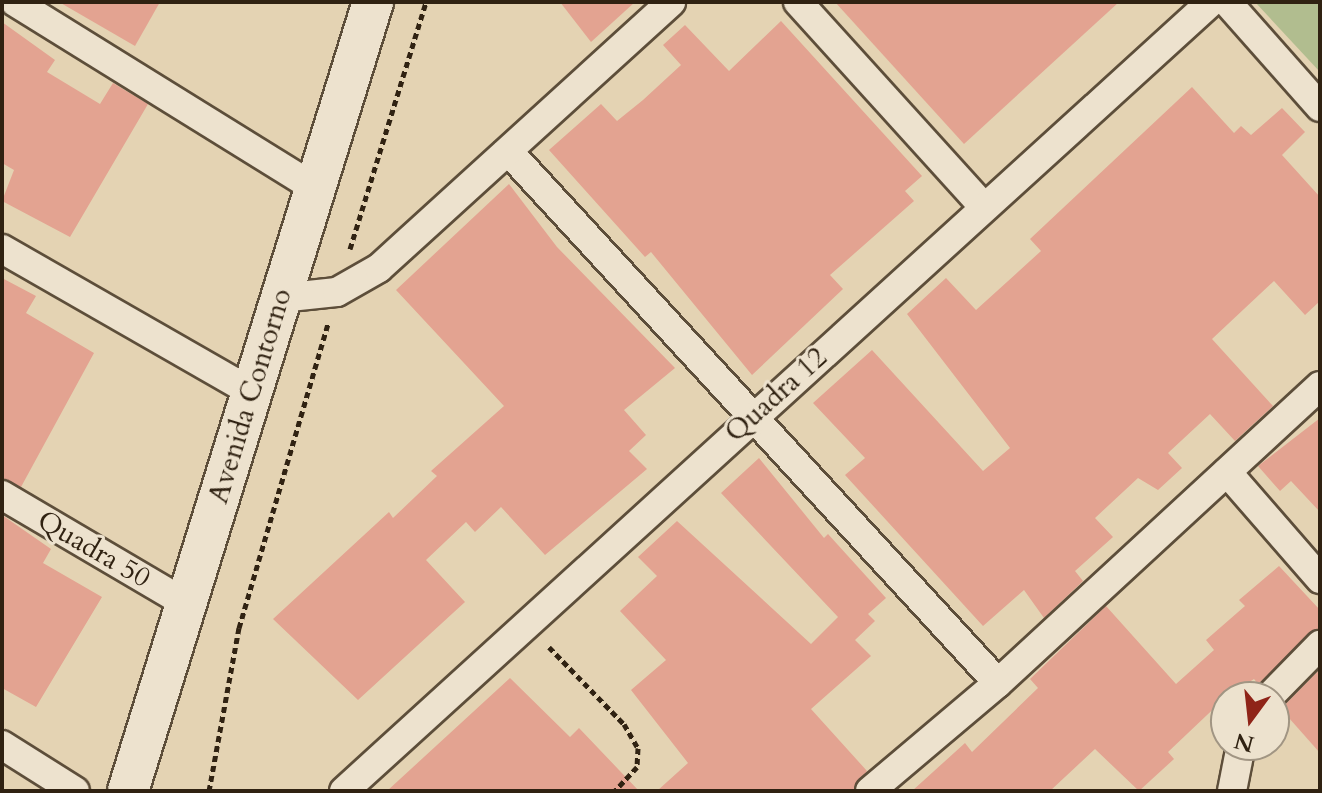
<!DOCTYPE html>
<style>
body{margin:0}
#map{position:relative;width:1322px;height:793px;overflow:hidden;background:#e4d3b3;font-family:Cardo,serif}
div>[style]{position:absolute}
.green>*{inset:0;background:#b1bd8f}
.building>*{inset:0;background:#e3a391}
.path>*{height:5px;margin-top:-2.5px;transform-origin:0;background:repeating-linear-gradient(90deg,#302212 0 6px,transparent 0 10px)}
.roads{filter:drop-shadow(2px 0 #5d4e3a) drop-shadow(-2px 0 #5d4e3a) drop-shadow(0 2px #5d4e3a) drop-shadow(0 -2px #5d4e3a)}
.street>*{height:28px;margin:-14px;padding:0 14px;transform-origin:14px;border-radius:14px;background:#ede2ce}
.secondary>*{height:40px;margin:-20px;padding:0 20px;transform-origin:20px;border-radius:20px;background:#ede2ce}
span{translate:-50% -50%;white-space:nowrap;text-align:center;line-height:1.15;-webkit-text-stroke:6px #ede2ce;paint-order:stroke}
.street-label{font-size:28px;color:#302212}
.frame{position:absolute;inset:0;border:4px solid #302212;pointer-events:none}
.north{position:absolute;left:1210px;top:681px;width:80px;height:80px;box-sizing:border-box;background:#ede2ce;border:2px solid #a19583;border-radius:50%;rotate:195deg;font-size:22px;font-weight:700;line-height:32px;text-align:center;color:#302212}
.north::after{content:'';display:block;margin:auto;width:28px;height:36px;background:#8f2418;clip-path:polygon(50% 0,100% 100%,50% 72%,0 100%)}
</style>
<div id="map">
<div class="green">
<div style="clip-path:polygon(1255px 2px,1320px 2px,1320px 72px)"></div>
</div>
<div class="building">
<div style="clip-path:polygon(59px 2px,160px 2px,135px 46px)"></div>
<div style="clip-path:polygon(560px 2px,635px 2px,591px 42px)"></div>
<div style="clip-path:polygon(835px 2px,1119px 2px,964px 144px)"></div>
<div style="clip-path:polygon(781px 21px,922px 176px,905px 191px,914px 201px,830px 275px,843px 289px,752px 375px,651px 252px,645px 257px,549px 150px,601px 104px,617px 121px,643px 100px,681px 65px,663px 45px,685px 25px,729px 71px)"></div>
<div style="clip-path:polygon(2px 22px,55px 60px,47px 72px,100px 104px,113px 83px,148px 104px,70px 237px,2px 201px,14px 170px,2px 163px)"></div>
<div style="clip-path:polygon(1192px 87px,1234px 133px,1241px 126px,1251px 135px,1282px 108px,1305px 132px,1282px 155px,1320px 197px,1320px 301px,1305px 315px,1274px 281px,1212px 339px,1273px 406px,1235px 441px,1210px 414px,1168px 453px,1182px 468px,1158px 490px,1138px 478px,1095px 518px,1113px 537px,1075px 571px,1083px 581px,1044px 618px,1024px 590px,983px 626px,845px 475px,865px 458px,813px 403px,872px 350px,983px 471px,1010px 448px,907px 314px,946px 278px,976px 310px,1041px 251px,1030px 239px)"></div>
<div style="clip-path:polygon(509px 184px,557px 247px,675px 368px,624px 410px,646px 435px,629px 451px,647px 469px,545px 555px,501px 507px,475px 532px,466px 522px,426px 560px,465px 602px,358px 700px,273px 619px,389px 512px,393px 518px,437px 476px,431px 471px,504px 406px,396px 290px)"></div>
<div style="clip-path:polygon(2px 278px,36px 296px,26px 313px,94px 353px,21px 487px,2px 478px)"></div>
<div style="clip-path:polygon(1320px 418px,1320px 512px,1291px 481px,1280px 491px,1258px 466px)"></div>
<div style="clip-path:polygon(759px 458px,824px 538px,828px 534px,886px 598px,868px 614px,875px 621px,855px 640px,871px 656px,811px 709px,867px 771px,853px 791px,657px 791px,688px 763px,631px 690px,666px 660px,620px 611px,657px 576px,638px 557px,677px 521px,811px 644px,838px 617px,721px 493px)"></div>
<div style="clip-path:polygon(2px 515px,51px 549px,43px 563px,102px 597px,36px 707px,2px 688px)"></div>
<div style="clip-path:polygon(1279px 566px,1320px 610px,1320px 628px,1258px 684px,1254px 679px,1226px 697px,1168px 752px,1174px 759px,1139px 791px,1095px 749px,1050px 791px,912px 791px,965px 743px,972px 752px,1038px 688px,1030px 679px,1106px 606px,1176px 684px,1214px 650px,1206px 640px,1245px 606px,1239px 600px)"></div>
<div style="clip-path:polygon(1320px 669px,1320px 753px,1281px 709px)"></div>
<div style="clip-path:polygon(510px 678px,570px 737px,579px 728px,639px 791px,387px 791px)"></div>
</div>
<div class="path">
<div style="left:350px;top:249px;width:258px;rotate:-72.9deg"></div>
<div style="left:549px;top:647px;width:107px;rotate:45.8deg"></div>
<div style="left:624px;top:724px;width:28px;rotate:60deg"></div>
<div style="left:638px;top:748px;width:19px;rotate:93deg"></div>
<div style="left:637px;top:767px;width:33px;rotate:133deg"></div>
<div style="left:209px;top:791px;width:166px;rotate:-79.6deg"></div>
<div style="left:239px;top:628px;width:317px;rotate:-73.7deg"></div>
</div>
<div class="roads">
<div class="street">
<div style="left:15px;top:2px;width:353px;rotate:31.8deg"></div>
<div style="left:798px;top:2px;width:277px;rotate:47.8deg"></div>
<div style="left:1227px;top:2px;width:140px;rotate:48.5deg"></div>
<div style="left:508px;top:151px;width:723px;rotate:47.35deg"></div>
<div style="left:998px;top:683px;width:438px;rotate:-42.7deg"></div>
<div style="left:2px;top:249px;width:286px;rotate:29.8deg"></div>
<div style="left:280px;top:298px;width:57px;rotate:-6deg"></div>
<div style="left:337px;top:292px;width:48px;rotate:-29.7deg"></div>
<div style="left:379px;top:268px;width:395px;rotate:-42.3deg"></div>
<div style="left:1227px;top:472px;width:142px;rotate:49deg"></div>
<div style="left:2px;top:495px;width:215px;rotate:30.5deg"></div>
<div style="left:1269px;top:697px;width:73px;rotate:-45.6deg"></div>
<div style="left:2px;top:745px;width:86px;rotate:32.2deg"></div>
<div style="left:344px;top:791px;width:1172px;rotate:-42.3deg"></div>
<div style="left:870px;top:791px;width:167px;rotate:-40.2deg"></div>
<div style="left:1232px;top:791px;width:47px;rotate:-78.9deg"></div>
</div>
<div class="secondary">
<div style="left:128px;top:791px;width:826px;rotate:-72.75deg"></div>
</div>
</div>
<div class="street-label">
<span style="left:776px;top:395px;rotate:-42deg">Quadra 12</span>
<span style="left:250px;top:396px;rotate:-73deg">Avenida Contorno</span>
<span style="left:94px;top:549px;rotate:30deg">Quadra 50</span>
</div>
<div class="frame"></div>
<div class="north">N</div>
</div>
